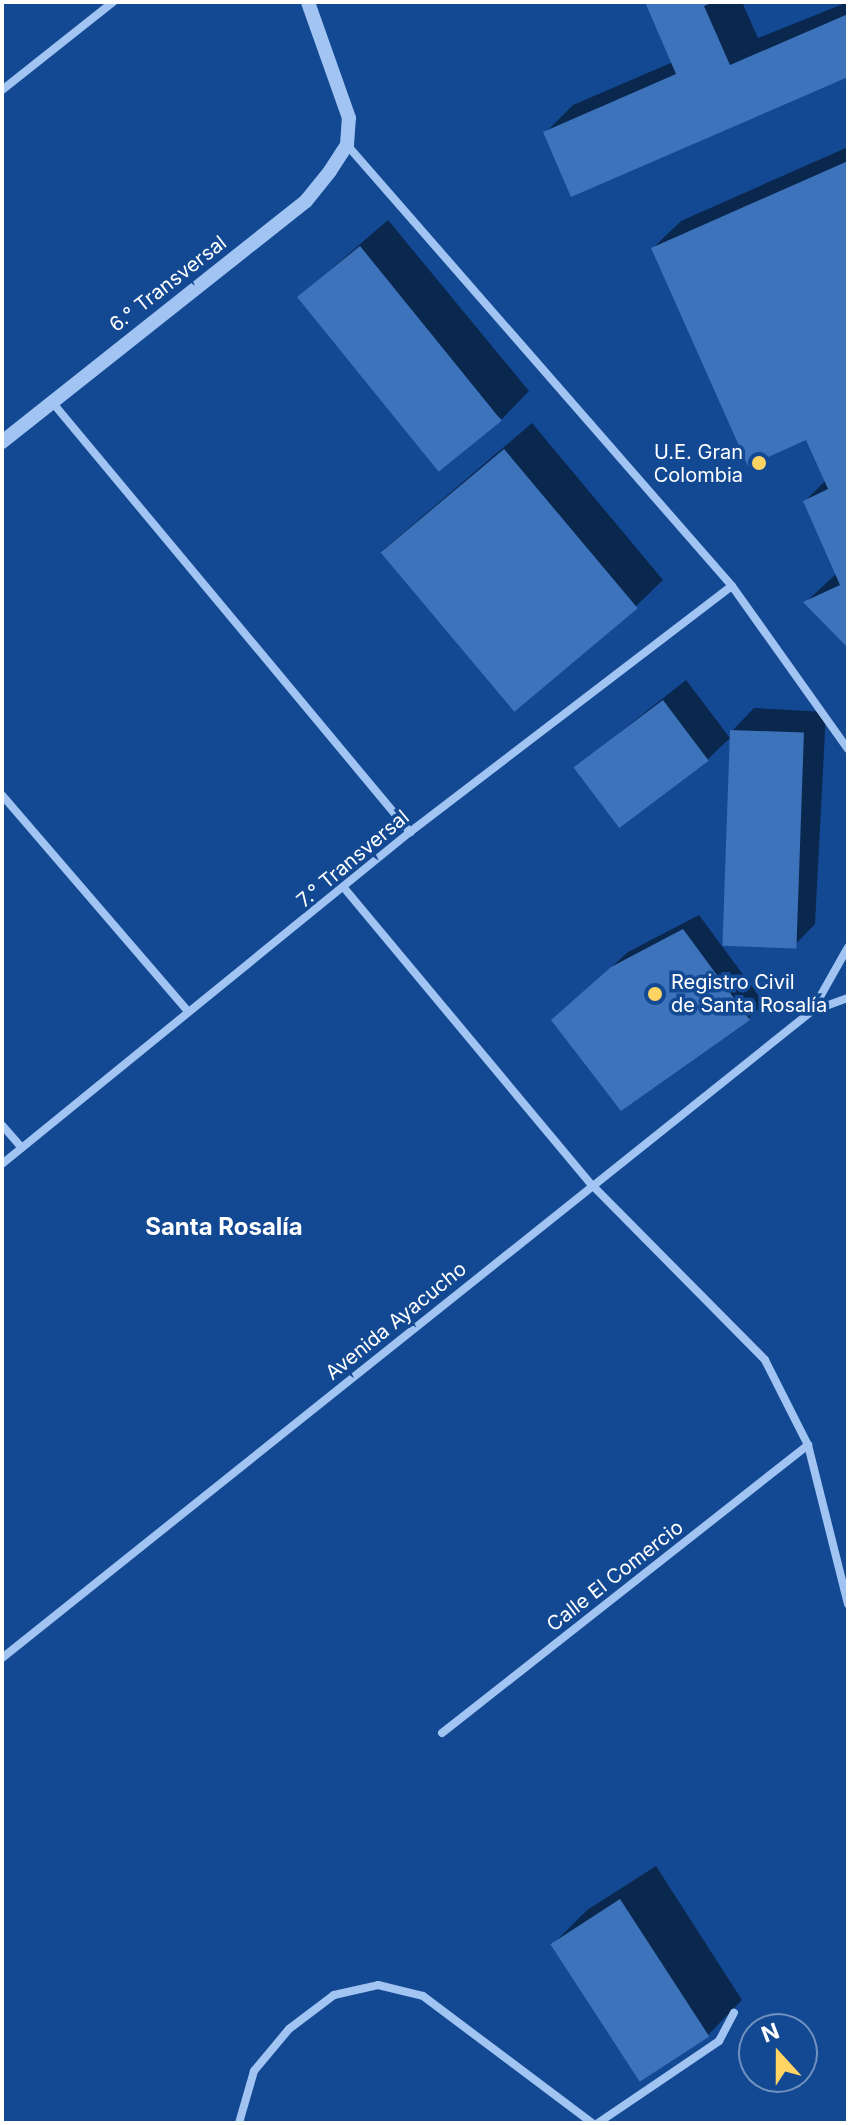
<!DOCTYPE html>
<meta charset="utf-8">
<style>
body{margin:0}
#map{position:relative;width:850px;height:2125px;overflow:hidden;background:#134993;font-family:Inter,sans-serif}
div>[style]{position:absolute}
.shadow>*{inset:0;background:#0007}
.building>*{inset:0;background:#3c73bb;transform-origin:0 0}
.minor>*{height:8px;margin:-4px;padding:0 4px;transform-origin:4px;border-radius:4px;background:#a1c4f2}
.tertiary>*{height:14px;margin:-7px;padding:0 7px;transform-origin:7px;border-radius:7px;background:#a1c4f2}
.dots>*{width:22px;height:22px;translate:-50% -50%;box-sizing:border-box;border:4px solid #134993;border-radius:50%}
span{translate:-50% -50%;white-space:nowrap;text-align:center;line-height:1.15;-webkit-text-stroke:7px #134993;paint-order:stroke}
.street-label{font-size:20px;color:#fff}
.poi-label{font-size:20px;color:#fff}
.right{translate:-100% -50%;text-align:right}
.left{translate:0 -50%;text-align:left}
.quarter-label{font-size:24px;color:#fff;font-weight:700}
.frame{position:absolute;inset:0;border:4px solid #fff;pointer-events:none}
.north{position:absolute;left:738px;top:2013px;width:80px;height:80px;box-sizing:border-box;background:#134993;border:2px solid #7192be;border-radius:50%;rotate:339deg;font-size:22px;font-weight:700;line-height:32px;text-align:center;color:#fff}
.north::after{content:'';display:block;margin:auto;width:28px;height:36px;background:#ffd462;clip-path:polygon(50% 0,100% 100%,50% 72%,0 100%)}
</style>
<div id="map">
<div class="shadow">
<div style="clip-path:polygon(647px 2px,742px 2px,758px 38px,848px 2px,848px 75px,546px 132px,573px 105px,673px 62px)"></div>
<div style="clip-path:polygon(848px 147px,848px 646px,806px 602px,837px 573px,805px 501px,826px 480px,807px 437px,653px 248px,681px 221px)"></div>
<div style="clip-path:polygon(388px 220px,529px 391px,502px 419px,299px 297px)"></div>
<div style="clip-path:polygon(532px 423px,663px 580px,635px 607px,382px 551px)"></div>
<div style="clip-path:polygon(686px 680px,730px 738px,707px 760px,575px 768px)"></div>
<div style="clip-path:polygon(754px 708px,826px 712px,815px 924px,793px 947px,732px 731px)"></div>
<div style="clip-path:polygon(699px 915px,764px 1003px,748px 1019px,569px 1005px,628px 952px)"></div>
<div style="clip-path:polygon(656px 1866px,742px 2000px,708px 2035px,553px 1944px,587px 1910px)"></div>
</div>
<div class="building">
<div style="clip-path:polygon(645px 2px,714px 2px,704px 6px,730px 65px,848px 14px,848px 77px,571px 197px,543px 132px,676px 74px)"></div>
<div style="clip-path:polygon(848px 161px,848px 648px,803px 602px,840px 585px,803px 501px,828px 489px,806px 440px,748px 466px,651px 248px)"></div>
<div style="left:360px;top:246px;width:225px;height:81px;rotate:51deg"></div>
<div style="left:504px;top:449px;width:208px;height:161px;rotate:50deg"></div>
<div style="left:663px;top:700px;width:76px;height:112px;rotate:53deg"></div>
<div style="left:730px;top:730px;width:74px;height:216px;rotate:2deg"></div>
<div style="clip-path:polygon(683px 929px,750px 1020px,621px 1111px,551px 1020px,611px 967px)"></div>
<div style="left:620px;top:1899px;width:164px;height:83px;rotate:57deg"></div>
</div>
<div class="minor">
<div style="left:2px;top:90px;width:142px;rotate:-38.4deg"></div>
<div style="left:347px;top:145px;width:585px;rotate:48.88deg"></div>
<div style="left:732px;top:586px;width:200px;rotate:54.6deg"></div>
<div style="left:52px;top:402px;width:560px;rotate:50.22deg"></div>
<div style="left:2px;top:795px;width:285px;rotate:49.3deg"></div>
<div style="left:345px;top:889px;width:386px;rotate:50.2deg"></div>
<div style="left:592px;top:1185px;width:246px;rotate:45.3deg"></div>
<div style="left:765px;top:1360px;width:95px;rotate:63.2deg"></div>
<div style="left:808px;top:1445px;width:164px;rotate:75.9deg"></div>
<div style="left:812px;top:1011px;width:73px;rotate:-60.6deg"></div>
<div style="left:2px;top:1125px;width:30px;rotate:49deg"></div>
<div style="left:2px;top:1164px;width:526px;rotate:-39.14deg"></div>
<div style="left:410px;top:832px;width:405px;rotate:-37.4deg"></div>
<div style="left:2px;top:1658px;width:1037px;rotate:-38.62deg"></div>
<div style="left:812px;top:1011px;width:38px;rotate:-20deg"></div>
<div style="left:442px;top:1733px;width:466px;rotate:-38.2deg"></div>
<div style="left:239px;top:2123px;width:54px;rotate:-73.9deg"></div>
<div style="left:254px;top:2071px;width:55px;rotate:-50.2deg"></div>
<div style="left:289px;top:2029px;width:56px;rotate:-37.1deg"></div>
<div style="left:334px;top:1995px;width:45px;rotate:-12.8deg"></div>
<div style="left:378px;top:1985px;width:46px;rotate:13.7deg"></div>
<div style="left:423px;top:1996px;width:211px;rotate:36.9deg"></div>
<div style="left:598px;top:2123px;width:146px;rotate:-34.1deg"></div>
<div style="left:719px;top:2041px;width:32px;rotate:-62deg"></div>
</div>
<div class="tertiary">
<div style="left:2px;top:442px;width:388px;rotate:-38.4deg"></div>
<div style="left:306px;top:201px;width:38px;rotate:-51deg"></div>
<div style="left:330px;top:171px;width:31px;rotate:-57deg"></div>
<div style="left:347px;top:145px;width:27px;rotate:-86deg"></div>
<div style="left:349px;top:118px;width:123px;rotate:-109.5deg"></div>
</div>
<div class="dots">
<div style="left:759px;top:463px;background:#ffd462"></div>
<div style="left:655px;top:994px;background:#ffd462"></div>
</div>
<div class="street-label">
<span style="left:168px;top:284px;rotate:-38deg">6.° Transversal</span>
<span style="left:353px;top:859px;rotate:-40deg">7.° Transversal</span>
<span style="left:396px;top:1321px;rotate:-39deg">Avenida Ayacucho</span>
<span style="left:615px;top:1576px;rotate:-38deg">Calle El Comercio</span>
</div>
<div class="poi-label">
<span class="right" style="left:743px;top:464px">U.E. Gran<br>Colombia</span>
<span class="left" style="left:671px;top:994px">Registro Civil<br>de Santa Rosalía</span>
</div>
<div class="quarter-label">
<span style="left:224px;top:1227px">Santa Rosalía</span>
</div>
<div class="frame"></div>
<div class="north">N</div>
</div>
